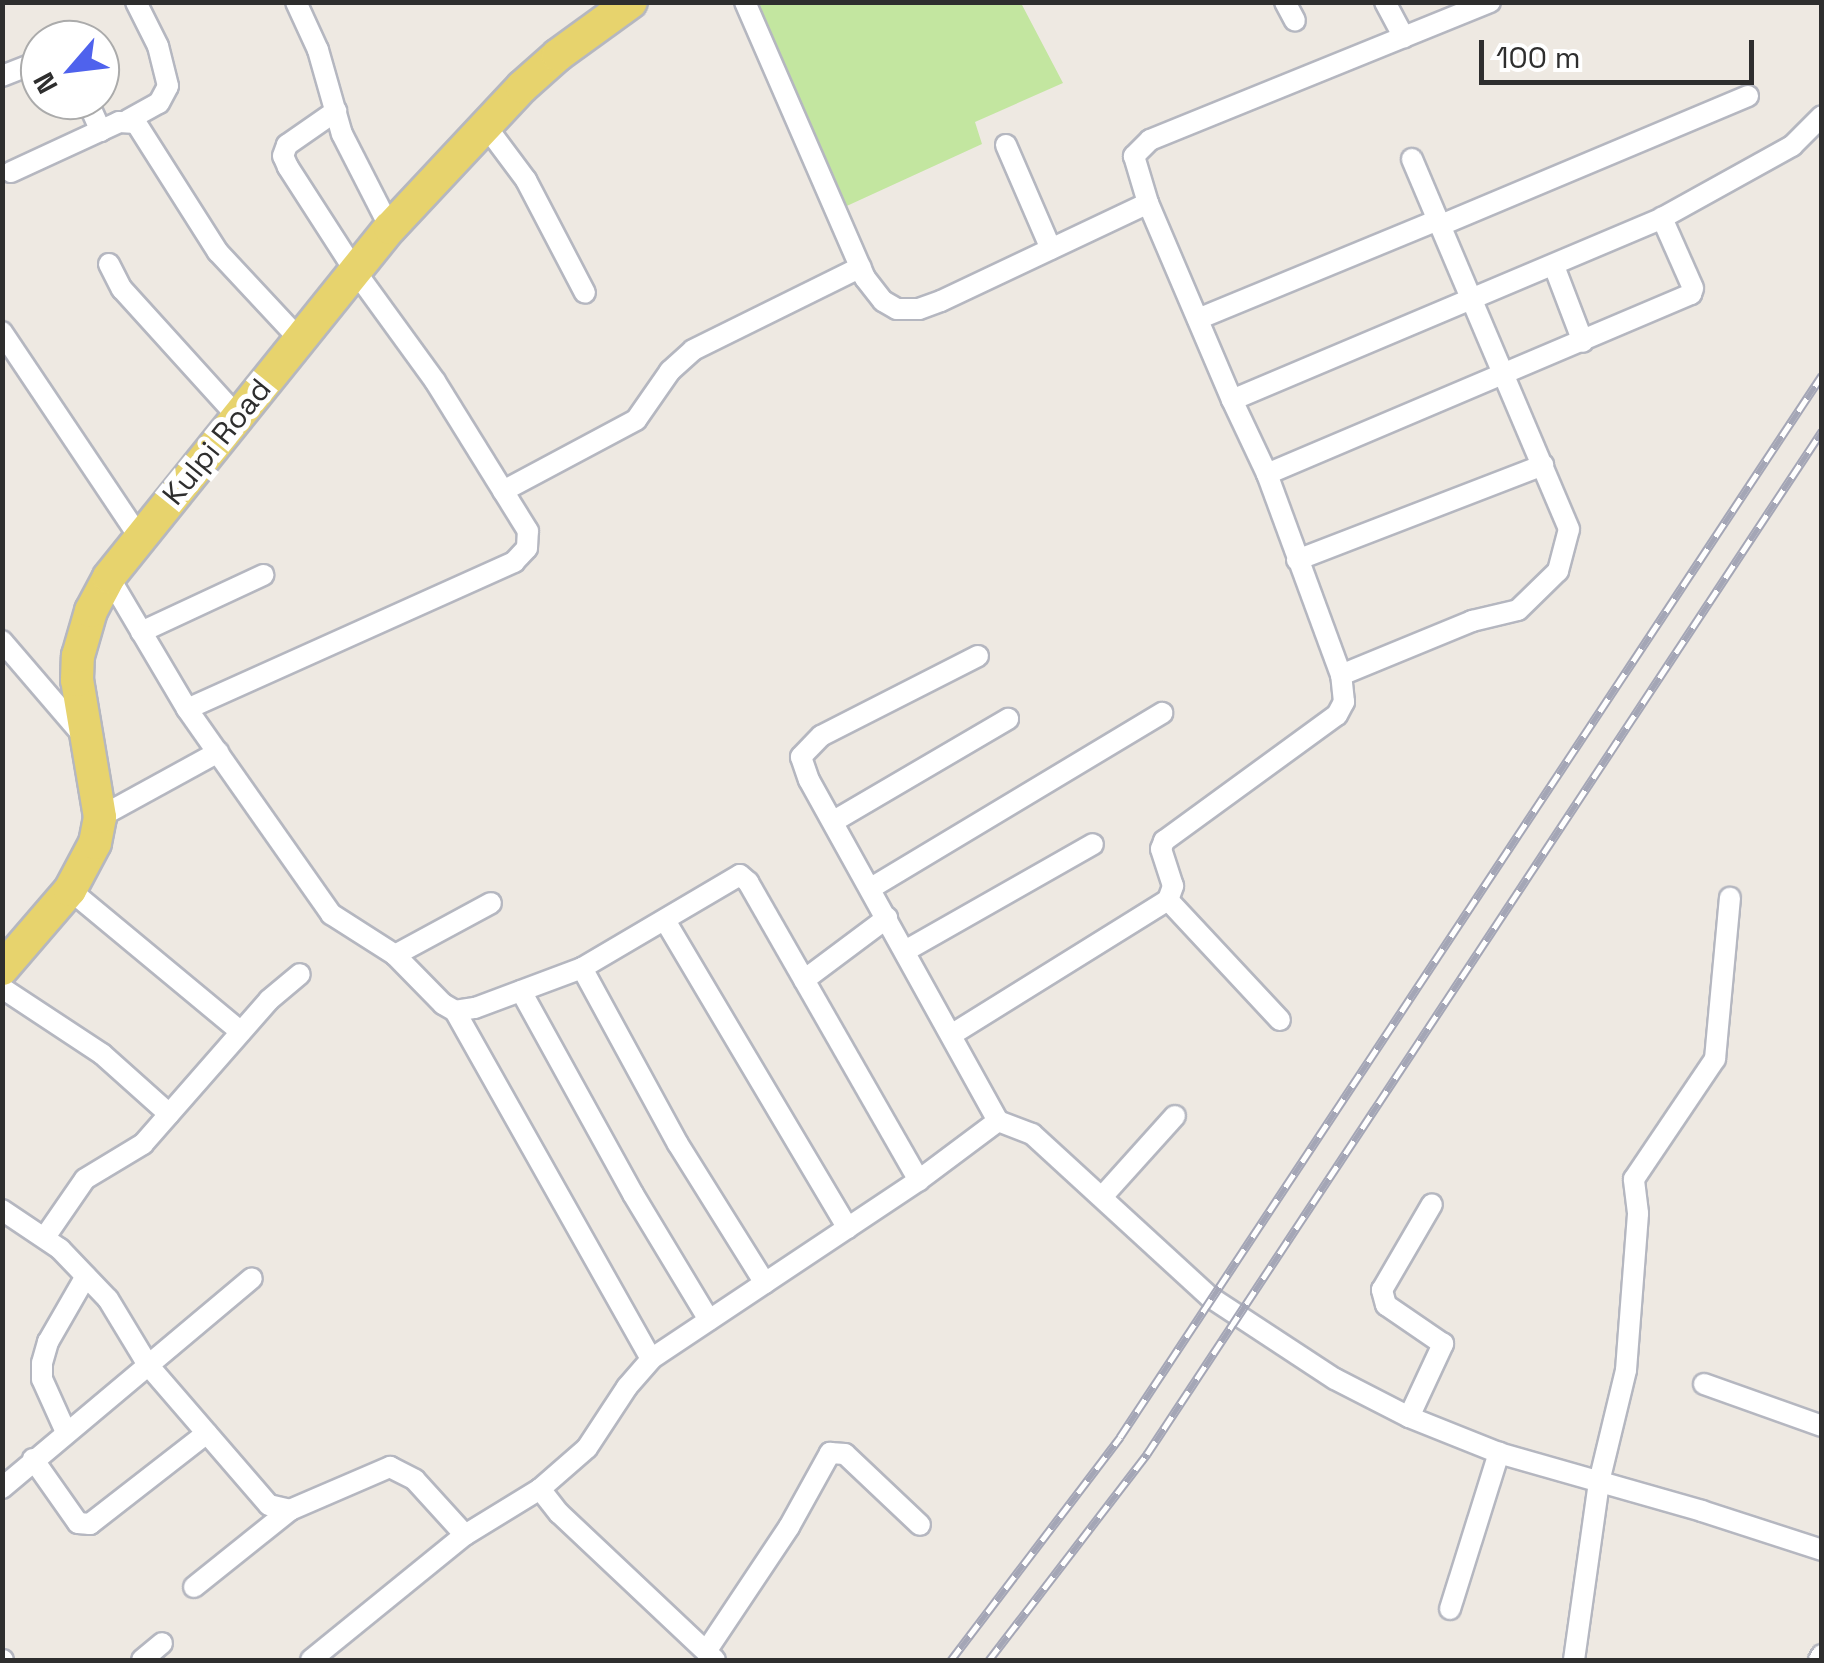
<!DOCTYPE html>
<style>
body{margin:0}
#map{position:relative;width:1824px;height:1663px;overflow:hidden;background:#eee9e2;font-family:"Space Grotesk",sans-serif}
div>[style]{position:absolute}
.pitch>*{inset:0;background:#c3e6a0}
.roads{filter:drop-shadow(2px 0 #b5b7c0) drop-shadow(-2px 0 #b5b7c0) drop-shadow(0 2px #b5b7c0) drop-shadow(0 -2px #b5b7c0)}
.minor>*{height:20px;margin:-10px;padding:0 10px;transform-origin:10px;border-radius:10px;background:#fff}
.primary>*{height:32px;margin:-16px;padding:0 16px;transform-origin:16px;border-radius:16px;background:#e7d36d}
.rail>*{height:9px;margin-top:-4.5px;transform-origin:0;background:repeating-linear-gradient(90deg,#fff 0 15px,#a4a6b6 0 30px);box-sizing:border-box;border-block:2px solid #a4a6b6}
span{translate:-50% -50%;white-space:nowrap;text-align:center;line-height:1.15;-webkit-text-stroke:10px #fff;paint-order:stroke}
.street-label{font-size:30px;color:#2e2e2e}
.frame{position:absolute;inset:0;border:5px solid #2e2e2e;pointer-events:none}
.north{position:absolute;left:20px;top:20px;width:100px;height:100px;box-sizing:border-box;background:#fff;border:2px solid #ababab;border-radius:50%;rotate:242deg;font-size:28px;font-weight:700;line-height:40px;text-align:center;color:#2e2e2e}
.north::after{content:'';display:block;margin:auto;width:35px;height:45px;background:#4f62ed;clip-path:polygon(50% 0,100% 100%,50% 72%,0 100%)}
.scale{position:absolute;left:1479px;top:40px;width:275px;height:45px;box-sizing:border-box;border:5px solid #2e2e2e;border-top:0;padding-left:12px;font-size:30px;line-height:35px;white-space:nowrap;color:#2e2e2e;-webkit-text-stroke:8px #fff;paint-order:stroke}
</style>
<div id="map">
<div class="pitch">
<div style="clip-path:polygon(750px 3px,1021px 3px,1063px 83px,975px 122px,982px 144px,838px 210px)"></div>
</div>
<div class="roads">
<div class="minor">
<div style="left:296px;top:2px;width:53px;rotate:65.4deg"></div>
<div style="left:318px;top:50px;width:87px;rotate:74.1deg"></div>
<div style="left:342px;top:134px;width:106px;rotate:62.9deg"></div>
<div style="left:745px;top:2px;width:301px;rotate:66.5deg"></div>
<div style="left:865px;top:278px;width:29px;rotate:52deg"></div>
<div style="left:883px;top:301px;width:16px;rotate:30deg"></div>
<div style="left:897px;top:309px;width:22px"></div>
<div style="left:919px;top:309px;width:23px;rotate:-20deg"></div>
<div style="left:941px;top:301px;width:229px;rotate:-25.3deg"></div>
<div style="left:1285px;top:2px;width:21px;rotate:62deg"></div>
<div style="left:1385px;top:2px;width:40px;rotate:62deg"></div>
<div style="left:1490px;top:2px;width:367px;rotate:157.9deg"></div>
<div style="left:1150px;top:140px;width:23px;rotate:135deg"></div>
<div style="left:1134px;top:156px;width:49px;rotate:73.4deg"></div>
<div style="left:1148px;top:203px;width:214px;rotate:66.9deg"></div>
<div style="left:1232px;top:400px;width:467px;rotate:-22.9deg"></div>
<div style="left:1662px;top:218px;width:149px;rotate:-29deg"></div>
<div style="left:1792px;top:146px;width:42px;rotate:-45deg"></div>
<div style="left:2px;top:76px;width:41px;rotate:-21.5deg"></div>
<div style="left:87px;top:100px;width:34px;rotate:66deg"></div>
<div style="left:128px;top:120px;width:35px;rotate:-29deg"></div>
<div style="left:159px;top:103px;width:19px;rotate:-62deg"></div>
<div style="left:168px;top:86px;width:41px;rotate:-104deg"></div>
<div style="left:158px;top:46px;width:49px;rotate:-116.6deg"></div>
<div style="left:485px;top:125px;width:69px;rotate:53.3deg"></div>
<div style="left:526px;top:180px;width:127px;rotate:62.4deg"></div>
<div style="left:1006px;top:145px;width:113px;rotate:66.6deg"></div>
<div style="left:11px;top:172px;width:119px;rotate:-24.8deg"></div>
<div style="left:119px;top:122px;width:17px;rotate:3deg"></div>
<div style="left:136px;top:123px;width:153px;rotate:57.6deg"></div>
<div style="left:218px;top:252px;width:119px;rotate:47deg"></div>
<div style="left:1441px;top:225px;width:333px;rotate:-22.8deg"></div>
<div style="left:109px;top:264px;width:28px;rotate:63deg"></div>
<div style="left:122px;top:289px;width:171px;rotate:47.8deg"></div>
<div style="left:1554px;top:266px;width:81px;rotate:69.1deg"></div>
<div style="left:1198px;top:319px;width:260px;rotate:-22.4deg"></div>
<div style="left:2px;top:332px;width:248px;rotate:56.2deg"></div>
<div style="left:1267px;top:474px;width:461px;rotate:-23deg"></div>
<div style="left:1691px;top:294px;width:6px;rotate:-72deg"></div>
<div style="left:1693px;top:288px;width:77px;rotate:-113.9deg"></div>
<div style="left:503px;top:491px;width:151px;rotate:-28.1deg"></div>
<div style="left:636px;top:420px;width:60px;rotate:-55.2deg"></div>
<div style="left:670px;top:371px;width:31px;rotate:-42deg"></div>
<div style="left:693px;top:350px;width:187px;rotate:-26.3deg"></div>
<div style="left:1297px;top:560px;width:264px;rotate:-21.1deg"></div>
<div style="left:109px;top:577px;width:153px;rotate:59.4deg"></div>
<div style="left:187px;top:709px;width:251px;rotate:54.9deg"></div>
<div style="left:331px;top:914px;width:76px;rotate:32.6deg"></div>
<div style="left:395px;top:955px;width:69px;rotate:45.6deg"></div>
<div style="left:443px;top:1004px;width:14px;rotate:30deg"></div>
<div style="left:455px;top:1011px;width:20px;rotate:-9deg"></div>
<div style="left:475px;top:1008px;width:114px;rotate:-20.5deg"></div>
<div style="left:582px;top:968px;width:183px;rotate:-30.5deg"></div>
<div style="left:740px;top:875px;width:11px;rotate:41deg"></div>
<div style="left:748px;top:882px;width:344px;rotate:60.2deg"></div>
<div style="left:141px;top:632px;width:135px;rotate:-25deg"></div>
<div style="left:2px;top:641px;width:128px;rotate:49.4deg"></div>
<div style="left:978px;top:656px;width:176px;rotate:153deg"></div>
<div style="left:821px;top:736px;width:29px;rotate:134deg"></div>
<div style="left:801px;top:757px;width:24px;rotate:71deg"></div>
<div style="left:809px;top:780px;width:390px;rotate:61deg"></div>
<div style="left:1341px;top:675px;width:142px;rotate:-22.4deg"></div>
<div style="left:1472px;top:621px;width:47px;rotate:-13.4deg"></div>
<div style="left:1518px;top:610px;width:56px;rotate:-44.3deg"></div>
<div style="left:1558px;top:571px;width:43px;rotate:-75.3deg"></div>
<div style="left:1569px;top:529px;width:402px;rotate:-113deg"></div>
<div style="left:187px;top:709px;width:359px;rotate:-24.2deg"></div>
<div style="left:514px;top:562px;width:19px;rotate:-47deg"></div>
<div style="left:527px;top:548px;width:17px;rotate:-87deg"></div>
<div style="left:528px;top:531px;width:176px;rotate:-121.8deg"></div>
<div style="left:435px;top:381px;width:136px;rotate:-126deg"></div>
<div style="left:355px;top:271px;width:124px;rotate:-122.8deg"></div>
<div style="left:288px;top:167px;width:12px;rotate:-114deg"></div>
<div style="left:283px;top:156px;width:12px;rotate:-70deg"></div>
<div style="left:287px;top:145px;width:60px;rotate:-34.8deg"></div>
<div style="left:100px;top:817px;width:135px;rotate:-28.8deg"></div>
<div style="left:834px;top:821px;width:202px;rotate:-30.4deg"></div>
<div style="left:871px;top:888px;width:340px;rotate:-31deg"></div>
<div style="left:70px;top:890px;width:222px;rotate:39.7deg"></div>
<div style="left:1168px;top:900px;width:164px;rotate:47deg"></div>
<div style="left:666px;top:922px;width:356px;rotate:59.3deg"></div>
<div style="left:905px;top:951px;width:216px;rotate:-29.6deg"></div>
<div style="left:395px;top:955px;width:109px;rotate:-28.4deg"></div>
<div style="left:582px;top:968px;width:200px;rotate:61.4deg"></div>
<div style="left:678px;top:1144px;width:164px;rotate:58deg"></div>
<div style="left:804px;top:980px;width:104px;rotate:-36.8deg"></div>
<div style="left:2px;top:988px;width:120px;rotate:33.4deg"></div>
<div style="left:102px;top:1054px;width:90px;rotate:41.8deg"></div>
<div style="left:521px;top:991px;width:232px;rotate:61.1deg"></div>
<div style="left:633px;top:1194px;width:147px;rotate:58.9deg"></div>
<div style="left:455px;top:1011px;width:399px;rotate:60.6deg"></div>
<div style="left:951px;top:1035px;width:256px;rotate:-31.9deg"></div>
<div style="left:1168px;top:900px;width:15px;rotate:-70deg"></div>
<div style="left:1173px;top:886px;width:39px;rotate:-108deg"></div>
<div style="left:1161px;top:849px;width:9px;rotate:-69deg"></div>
<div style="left:1164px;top:841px;width:214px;rotate:-36.1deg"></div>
<div style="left:1337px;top:715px;width:15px;rotate:-62deg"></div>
<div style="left:1344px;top:702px;width:27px;rotate:-96deg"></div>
<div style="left:1341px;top:675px;width:214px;rotate:-110.2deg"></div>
<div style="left:1267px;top:474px;width:82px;rotate:-115.3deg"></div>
<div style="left:1102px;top:1197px;width:109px;rotate:-48deg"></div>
<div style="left:2px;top:1210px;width:70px;rotate:33.9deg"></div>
<div style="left:60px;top:1249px;width:69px;rotate:46.2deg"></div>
<div style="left:108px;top:1299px;width:77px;rotate:58.8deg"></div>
<div style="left:148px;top:1365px;width:185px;rotate:49.2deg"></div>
<div style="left:269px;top:1505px;width:22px;rotate:13deg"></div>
<div style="left:290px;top:1510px;width:109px;rotate:-23.3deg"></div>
<div style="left:390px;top:1467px;width:28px;rotate:27deg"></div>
<div style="left:415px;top:1480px;width:74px;rotate:47.7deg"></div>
<div style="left:465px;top:1535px;width:88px;rotate:-31.5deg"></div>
<div style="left:540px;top:1489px;width:31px;rotate:52deg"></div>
<div style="left:559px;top:1513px;width:214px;rotate:43.3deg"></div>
<div style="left:45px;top:1237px;width:70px;rotate:-55.4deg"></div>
<div style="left:85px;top:1179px;width:68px;rotate:-31.1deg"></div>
<div style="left:143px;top:1144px;width:191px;rotate:-48.8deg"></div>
<div style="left:269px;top:1000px;width:40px;rotate:-40deg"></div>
<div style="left:1704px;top:1384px;width:125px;rotate:19.6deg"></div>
<div style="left:1409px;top:1417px;width:81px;rotate:-65deg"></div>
<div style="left:1443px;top:1344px;width:69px;rotate:-145.6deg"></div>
<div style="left:1386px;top:1305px;width:16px;rotate:-105deg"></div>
<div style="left:1382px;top:1290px;width:99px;rotate:-59.8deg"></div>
<div style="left:65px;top:1430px;width:56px;rotate:-114.3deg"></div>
<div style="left:42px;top:1379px;width:16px;rotate:-90deg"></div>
<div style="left:42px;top:1363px;width:22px;rotate:-74deg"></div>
<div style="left:48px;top:1342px;width:76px;rotate:-60.1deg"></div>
<div style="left:33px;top:1459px;width:78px;rotate:54.9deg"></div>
<div style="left:78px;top:1523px;width:12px;rotate:5deg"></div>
<div style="left:90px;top:1524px;width:148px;rotate:-37.9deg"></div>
<div style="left:2px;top:1488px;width:326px;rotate:-40deg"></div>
<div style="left:540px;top:1489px;width:62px;rotate:-41.1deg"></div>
<div style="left:587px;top:1448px;width:73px;rotate:-56.7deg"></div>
<div style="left:627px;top:1387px;width:37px;rotate:-49deg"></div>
<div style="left:651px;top:1359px;width:322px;rotate:-33.7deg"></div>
<div style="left:919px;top:1180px;width:99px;rotate:-36.8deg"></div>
<div style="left:998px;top:1121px;width:36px;rotate:21deg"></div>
<div style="left:1032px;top:1134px;width:241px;rotate:42.5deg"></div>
<div style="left:1210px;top:1297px;width:149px;rotate:33.3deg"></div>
<div style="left:1335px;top:1379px;width:83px;rotate:27.2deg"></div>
<div style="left:1409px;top:1417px;width:97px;rotate:21.8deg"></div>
<div style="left:1499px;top:1453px;width:211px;rotate:15.9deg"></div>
<div style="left:1702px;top:1511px;width:126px;rotate:18deg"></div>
<div style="left:194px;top:1587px;width:123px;rotate:-38.7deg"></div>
<div style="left:1450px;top:1609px;width:164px;rotate:-72.6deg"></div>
<div style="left:707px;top:1650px;width:148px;rotate:-56.3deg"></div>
<div style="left:789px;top:1527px;width:85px;rotate:-61deg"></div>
<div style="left:830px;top:1453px;width:15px;rotate:4deg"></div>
<div style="left:845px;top:1454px;width:103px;rotate:43.4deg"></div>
<div style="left:2px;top:1660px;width:1px"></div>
<div style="left:142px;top:1660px;width:26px;rotate:-40deg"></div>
<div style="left:311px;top:1660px;width:198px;rotate:-39.1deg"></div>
<div style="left:1574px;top:1660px;width:180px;rotate:-82deg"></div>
<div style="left:1599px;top:1482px;width:115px;rotate:-76.4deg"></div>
<div style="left:1626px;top:1370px;width:157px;rotate:-85.6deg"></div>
<div style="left:1638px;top:1213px;width:34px;rotate:-97deg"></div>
<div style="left:1634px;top:1179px;width:145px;rotate:-56deg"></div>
<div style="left:1715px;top:1059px;width:162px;rotate:-84.7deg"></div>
<div style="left:1819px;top:1660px;width:6px;rotate:-59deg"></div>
</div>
<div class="primary">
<div style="left:2px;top:969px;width:104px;rotate:-49.3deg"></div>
<div style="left:70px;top:890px;width:53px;rotate:-62deg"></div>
<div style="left:95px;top:843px;width:26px;rotate:-79deg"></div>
<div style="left:100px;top:817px;width:139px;rotate:-99.5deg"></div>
<div style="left:77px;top:680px;width:24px;rotate:-88deg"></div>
<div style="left:78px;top:656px;width:47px;rotate:-73.9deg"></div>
<div style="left:91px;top:611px;width:38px;rotate:-62deg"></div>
<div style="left:109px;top:577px;width:448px;rotate:-51.2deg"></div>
<div style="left:390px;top:228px;width:193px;rotate:-46.9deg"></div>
<div style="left:522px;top:87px;width:48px;rotate:-41.6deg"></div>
<div style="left:558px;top:55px;width:90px;rotate:-36deg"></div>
</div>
</div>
<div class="rail">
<div style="left:951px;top:1660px;width:280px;rotate:-52.8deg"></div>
<div style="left:1120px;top:1437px;width:1273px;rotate:-56.53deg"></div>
<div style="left:989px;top:1660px;width:260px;rotate:-52.5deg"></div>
<div style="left:1147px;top:1454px;width:1226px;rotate:-56.58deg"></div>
</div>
<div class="street-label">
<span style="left:217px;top:442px;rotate:-51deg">Kulpi Road</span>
</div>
<div class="frame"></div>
<div class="north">N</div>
<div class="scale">100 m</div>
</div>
